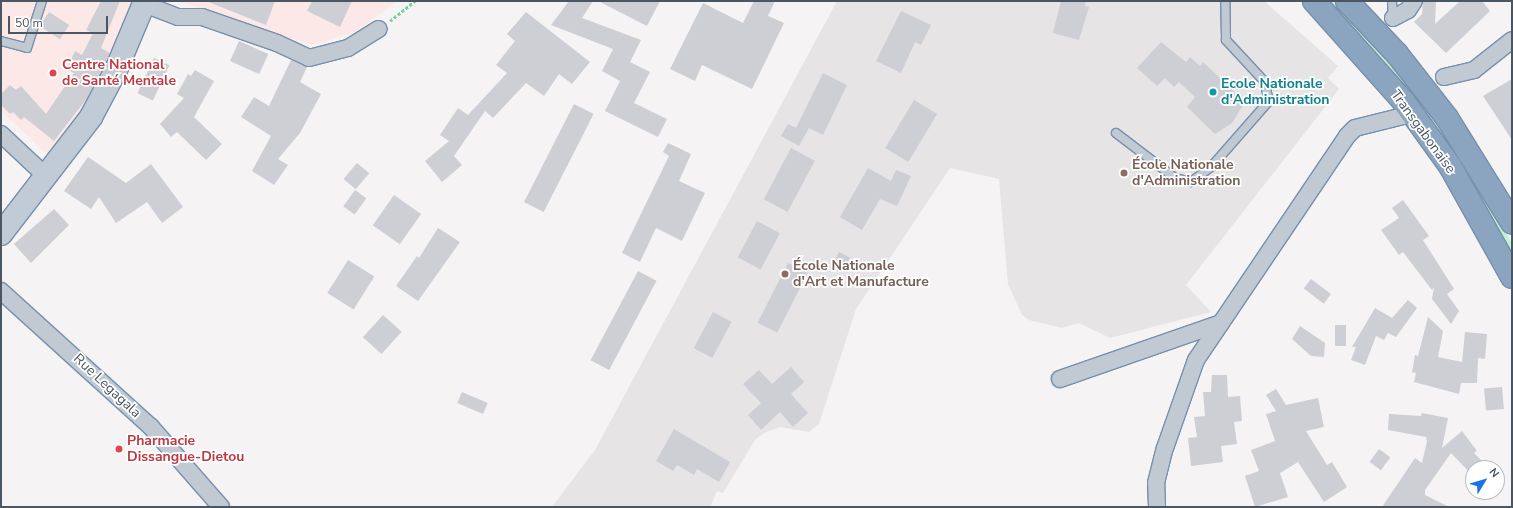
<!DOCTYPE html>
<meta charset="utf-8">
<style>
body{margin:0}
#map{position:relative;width:1513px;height:508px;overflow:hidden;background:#f5f3f3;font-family:"Nunito Sans",sans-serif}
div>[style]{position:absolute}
.education>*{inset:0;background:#e6e4e5}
.medical>*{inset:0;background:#fce8e6}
.green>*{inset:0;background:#c3f1d5}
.building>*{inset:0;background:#cdcfd5;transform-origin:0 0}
.path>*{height:2.5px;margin-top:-1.25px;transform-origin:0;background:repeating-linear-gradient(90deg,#7ad0a6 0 3px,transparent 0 5px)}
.roads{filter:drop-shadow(1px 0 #7690ad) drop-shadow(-1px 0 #7690ad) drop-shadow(0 1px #7690ad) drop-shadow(0 -1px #7690ad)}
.lane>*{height:8px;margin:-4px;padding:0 4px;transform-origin:4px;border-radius:4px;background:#c1cad2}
.street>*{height:16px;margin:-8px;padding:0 8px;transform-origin:8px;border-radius:8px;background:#c1cad2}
.secondary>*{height:22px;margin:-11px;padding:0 11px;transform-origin:11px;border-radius:11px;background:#c1cbd6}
.highway>*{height:22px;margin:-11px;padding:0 11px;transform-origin:11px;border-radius:11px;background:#8ba5c1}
.dots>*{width:11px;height:11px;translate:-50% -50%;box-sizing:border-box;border:2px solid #fff;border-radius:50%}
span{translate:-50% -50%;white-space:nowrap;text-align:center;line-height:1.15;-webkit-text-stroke:3.5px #fff;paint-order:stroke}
.health-label{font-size:14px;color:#be3a42;font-weight:700}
.left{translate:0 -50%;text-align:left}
.culture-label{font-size:14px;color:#0d838f;font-weight:700}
.street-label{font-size:14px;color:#4a5661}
.education-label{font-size:14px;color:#785e54;font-weight:700}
.frame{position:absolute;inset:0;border:2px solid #4a5661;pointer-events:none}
.north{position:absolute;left:1465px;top:460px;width:40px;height:40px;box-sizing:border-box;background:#fff;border:1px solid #b7bbc0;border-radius:50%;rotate:52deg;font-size:11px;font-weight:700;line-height:16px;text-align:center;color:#4a5661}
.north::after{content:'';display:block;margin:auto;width:14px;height:18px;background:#1a73e8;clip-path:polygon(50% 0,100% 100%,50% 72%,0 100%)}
.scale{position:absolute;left:8px;top:16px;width:100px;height:18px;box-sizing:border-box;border:2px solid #4a5661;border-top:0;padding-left:5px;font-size:12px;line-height:14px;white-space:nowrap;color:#4a5661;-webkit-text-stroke:3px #fff;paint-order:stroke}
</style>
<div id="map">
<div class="education">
<div style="clip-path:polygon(837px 1px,1264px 1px,1338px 66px,1328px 78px,1339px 89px,1186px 285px,1211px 312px,1110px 338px,1079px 323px,1062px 328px,1029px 320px,1022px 315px,1008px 284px,999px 179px,950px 168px,856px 309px,819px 424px,809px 432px,780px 427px,764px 433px,755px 440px,723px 493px,717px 491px,710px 507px,552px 507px,595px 450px)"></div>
</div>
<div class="medical">
<div style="clip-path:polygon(1px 1px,134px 1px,94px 95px,48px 155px,1px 111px)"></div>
<div style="clip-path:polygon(177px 1px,397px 1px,356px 32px,312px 45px)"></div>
</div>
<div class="green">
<div style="clip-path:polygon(1325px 1px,1334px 1px,1359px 27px,1439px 124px,1504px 227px,1512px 244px,1512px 258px)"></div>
</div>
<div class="building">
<div style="clip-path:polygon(101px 1px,120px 1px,101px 48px,110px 53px,88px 97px,54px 141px,24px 117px,21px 120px,13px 112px,10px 114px,1px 105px,1px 94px,10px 85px,16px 90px,21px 86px,46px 114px,74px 73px,66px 69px,75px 51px,82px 55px,93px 33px,86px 30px)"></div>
<div style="clip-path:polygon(206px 1px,275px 1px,266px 25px)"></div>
<div style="clip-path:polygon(312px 1px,352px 1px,340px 27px,307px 11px)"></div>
<div style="clip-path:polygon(569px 1px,593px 1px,582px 18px,641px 40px,630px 62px,650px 72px,634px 103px,667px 119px,658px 137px,605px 111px,620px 81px,602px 71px,613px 49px,551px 25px)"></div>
<div style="clip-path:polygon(598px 1px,660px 1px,647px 26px)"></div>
<div style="clip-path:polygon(754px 1px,775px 1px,768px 16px,784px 23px,752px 89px,702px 65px,695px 81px,670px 69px,703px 3px,743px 23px)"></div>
<div style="clip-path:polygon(1061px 1px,1086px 1px,1085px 6px,1089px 7px,1079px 40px,1053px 33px)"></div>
<div style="clip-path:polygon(1423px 1px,1436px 1px,1435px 24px,1460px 1px,1482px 1px,1490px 11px,1446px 53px,1414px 22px,1422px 14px)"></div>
<div style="clip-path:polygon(901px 11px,931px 25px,921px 45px,915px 42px,901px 73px,876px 61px)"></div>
<div style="left:49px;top:12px;width:24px;height:17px;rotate:33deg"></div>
<div style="clip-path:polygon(526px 12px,590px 62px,572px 84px,559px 74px,544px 96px,526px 83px,493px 118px,485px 111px,454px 156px,462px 165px,442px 182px,425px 161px,449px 141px,440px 135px,458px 108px,468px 115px,507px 73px,496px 65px,515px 41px,507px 34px)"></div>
<div style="left:239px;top:41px;width:32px;height:22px;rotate:24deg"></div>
<div style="clip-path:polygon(1161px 42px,1186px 62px,1190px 57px,1200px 66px,1203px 62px,1245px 102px,1232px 123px,1215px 134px,1187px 107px,1195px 97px,1179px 82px,1174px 87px,1165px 78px,1157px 86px,1137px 68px)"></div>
<div style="left:154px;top:58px;width:17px;height:39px;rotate:25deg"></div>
<div style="clip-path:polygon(291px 60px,307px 67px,300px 82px,321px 94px,300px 133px,278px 159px,288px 165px,274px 185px,252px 171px,271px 136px,241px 117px,254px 97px,269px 106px)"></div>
<div style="clip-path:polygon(195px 70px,214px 81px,194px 117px,222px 144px,206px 160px,177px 132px,171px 137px,160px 124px,184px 98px,177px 94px,188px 74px,191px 76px)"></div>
<div style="clip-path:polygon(823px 73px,847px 85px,823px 135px,809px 128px,799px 146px,781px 136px,788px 124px,796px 128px)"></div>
<div style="clip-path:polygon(1512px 79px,1512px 140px,1483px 96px)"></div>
<div style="left:914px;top:100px;width:27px;height:56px;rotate:31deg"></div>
<div style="left:574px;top:104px;width:22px;height:110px;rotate:27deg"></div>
<div style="clip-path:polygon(668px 143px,691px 154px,679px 181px,705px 193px,682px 241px,656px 228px,640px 262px,622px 253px,669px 156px,663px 152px)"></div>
<div style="left:791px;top:148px;width:27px;height:58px;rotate:28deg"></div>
<div style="clip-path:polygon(88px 157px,126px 183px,151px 164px,183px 207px,162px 223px,147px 202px,116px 223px,99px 197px,91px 209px,64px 191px)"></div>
<div style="left:357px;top:163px;width:16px;height:21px;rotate:40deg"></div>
<div style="clip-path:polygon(868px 168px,891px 181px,896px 170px,911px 176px,897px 206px,880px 199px,862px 230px,840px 217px)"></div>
<div style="left:355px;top:190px;width:14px;height:20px;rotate:36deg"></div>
<div style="left:394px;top:195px;width:33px;height:37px;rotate:35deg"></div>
<div style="clip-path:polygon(1403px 200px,1429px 236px,1423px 240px,1454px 289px,1447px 294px,1459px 311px,1451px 324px,1432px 299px,1434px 287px,1432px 290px,1403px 252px,1399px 255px,1381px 230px,1399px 218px,1392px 208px)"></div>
<div style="clip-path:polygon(54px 209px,69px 225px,31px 263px,14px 244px)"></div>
<div style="left:757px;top:221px;width:26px;height:41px;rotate:28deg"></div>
<div style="clip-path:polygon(438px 228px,460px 242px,418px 301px,396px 286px,417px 256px,419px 258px)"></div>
<div style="left:839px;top:252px;width:13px;height:13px;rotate:27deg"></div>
<div style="left:348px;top:260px;width:31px;height:39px;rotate:32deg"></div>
<div style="left:788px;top:263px;width:22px;height:67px;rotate:27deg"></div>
<div style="left:638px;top:271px;width:21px;height:101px;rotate:28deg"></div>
<div style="left:1311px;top:279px;width:25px;height:12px;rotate:37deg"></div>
<div style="clip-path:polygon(1408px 300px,1417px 308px,1396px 337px,1388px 333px,1384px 340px,1376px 336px,1365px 365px,1351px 360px,1356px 347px,1352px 347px,1375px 308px,1392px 318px)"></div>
<div style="left:713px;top:312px;width:21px;height:41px;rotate:28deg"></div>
<div style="left:383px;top:315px;width:25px;height:30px;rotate:42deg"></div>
<div style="clip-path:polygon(1428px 317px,1443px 331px,1438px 357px,1462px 362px,1465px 332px,1487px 334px,1485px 359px,1478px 358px,1477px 383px,1461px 383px,1459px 394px,1414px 382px,1416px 373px,1412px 372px,1415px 355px,1418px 356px)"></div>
<div style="left:1335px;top:325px;width:11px;height:21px"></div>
<div style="clip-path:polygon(1300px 326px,1325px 343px,1324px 357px,1311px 356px,1292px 339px)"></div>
<div style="clip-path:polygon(791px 367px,804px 382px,791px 394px,808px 413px,793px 427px,780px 412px,761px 430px,748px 415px,761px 403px,743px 384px,759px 370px,772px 384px)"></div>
<div style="clip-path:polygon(1212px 375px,1227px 375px,1228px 397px,1240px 396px,1242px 421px,1234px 422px,1237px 444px,1221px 446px,1223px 462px,1191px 466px,1188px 438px,1197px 437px,1194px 417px,1205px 416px,1203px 392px,1211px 392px)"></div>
<div style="left:1502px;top:387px;width:22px;height:18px;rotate:85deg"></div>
<div style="clip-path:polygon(1276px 389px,1286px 405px,1318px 398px,1324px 427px,1306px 431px,1327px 465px,1332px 462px,1347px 487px,1324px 502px,1298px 462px,1280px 473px,1288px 497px,1255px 507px,1245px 476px,1259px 471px,1251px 450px,1275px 441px,1266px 414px,1276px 411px,1266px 395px)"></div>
<div style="left:462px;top:392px;width:28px;height:12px;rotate:23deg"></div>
<div style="clip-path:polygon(1422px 413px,1448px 418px,1442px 448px,1462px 431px,1477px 451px,1474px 453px,1489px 468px,1473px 468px,1473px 476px,1451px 453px,1425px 490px,1425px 495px,1449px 507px,1382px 507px,1415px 458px,1422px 463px,1427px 441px,1426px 437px,1388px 430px,1389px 414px,1421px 416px)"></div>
<div style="clip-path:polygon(674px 429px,730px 462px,719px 482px,697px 469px,694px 475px,677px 465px,673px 471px,656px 461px)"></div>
<div style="left:1379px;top:449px;width:14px;height:16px;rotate:36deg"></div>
</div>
<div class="path">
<div style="left:390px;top:21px;width:32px;rotate:-39deg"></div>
</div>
<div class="roads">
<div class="lane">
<div style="left:1392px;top:1px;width:17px;rotate:87deg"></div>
<div style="left:1px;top:41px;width:27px;rotate:15deg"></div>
<div style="left:27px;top:48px;width:49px;rotate:-72.3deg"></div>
<div style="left:1116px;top:133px;width:74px;rotate:37.3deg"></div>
<div style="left:1175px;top:178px;width:16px;rotate:14deg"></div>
<div style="left:1191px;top:182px;width:26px;rotate:-37deg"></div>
<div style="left:1212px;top:166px;width:86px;rotate:-48.8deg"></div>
<div style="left:1269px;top:101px;width:21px;rotate:-104deg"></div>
<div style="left:1264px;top:81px;width:56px;rotate:-132.8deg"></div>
<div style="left:1226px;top:40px;width:39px;rotate:-91deg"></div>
</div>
<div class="street">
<div style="left:144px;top:4px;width:36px;rotate:21deg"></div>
<div style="left:178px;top:17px;width:24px"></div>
<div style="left:202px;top:17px;width:79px;rotate:19.1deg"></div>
<div style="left:277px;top:43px;width:35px;rotate:25deg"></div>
<div style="left:309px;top:58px;width:40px;rotate:-14.4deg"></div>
<div style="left:348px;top:48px;width:36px;rotate:-32deg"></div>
<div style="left:1393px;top:18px;width:17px;rotate:-28deg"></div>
<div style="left:1408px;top:10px;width:11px;rotate:-56deg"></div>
<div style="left:1444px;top:77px;width:31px;rotate:-13deg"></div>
<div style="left:1474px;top:70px;width:48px;rotate:-38.3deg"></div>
<div style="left:1px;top:134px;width:63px;rotate:43.1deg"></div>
<div style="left:1px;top:291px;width:202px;rotate:42.2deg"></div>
<div style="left:151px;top:427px;width:106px;rotate:48.8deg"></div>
<div style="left:1060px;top:379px;width:170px;rotate:-19.2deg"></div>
<div style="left:1157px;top:507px;width:24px;rotate:-92deg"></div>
<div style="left:1156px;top:483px;width:36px;rotate:-76deg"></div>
<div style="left:1165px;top:448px;width:93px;rotate:-70.6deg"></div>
<div style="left:1196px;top:360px;width:270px;rotate:-56deg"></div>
<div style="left:1347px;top:136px;width:11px;rotate:-45deg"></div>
<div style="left:1355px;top:128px;width:58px;rotate:-14deg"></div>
</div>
<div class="secondary">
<div style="left:1px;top:234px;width:148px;rotate:-52.4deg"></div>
<div style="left:91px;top:117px;width:53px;rotate:-62deg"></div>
<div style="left:116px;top:70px;width:75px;rotate:-67.2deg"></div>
</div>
<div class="highway">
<div style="left:1314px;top:1px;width:135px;rotate:48.3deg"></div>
<div style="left:1404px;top:102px;width:79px;rotate:54.3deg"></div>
<div style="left:1450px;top:166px;width:127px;rotate:60.8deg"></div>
<div style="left:1347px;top:1px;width:73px;rotate:46.7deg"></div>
<div style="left:1397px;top:54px;width:81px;rotate:52deg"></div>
<div style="left:1447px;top:118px;width:123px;rotate:58.2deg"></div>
</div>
</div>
<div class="dots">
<div style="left:53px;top:73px;background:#e0444e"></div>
<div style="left:1213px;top:92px;background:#0f9aa8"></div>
<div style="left:1124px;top:173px;background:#8d6e63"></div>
<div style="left:785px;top:274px;background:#8d6e63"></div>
<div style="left:119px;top:449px;background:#e0444e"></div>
</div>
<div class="health-label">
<span class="left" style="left:62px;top:73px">Centre National<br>de Santé Mentale</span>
<span class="left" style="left:127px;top:449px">Pharmacie<br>Dissangue-Dietou</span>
</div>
<div class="culture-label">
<span class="left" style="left:1221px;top:92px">Ecole Nationale<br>d'Administration</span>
</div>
<div class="street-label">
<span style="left:1423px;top:132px;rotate:54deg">Transgabonaise</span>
<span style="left:107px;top:386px;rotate:43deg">Rue Legagala</span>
</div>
<div class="education-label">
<span class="left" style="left:1132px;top:173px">École Nationale<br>d'Administration</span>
<span class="left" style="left:793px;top:274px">École Nationale<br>d'Art et Manufacture</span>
</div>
<div class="frame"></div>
<div class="north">N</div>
<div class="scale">50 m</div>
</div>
